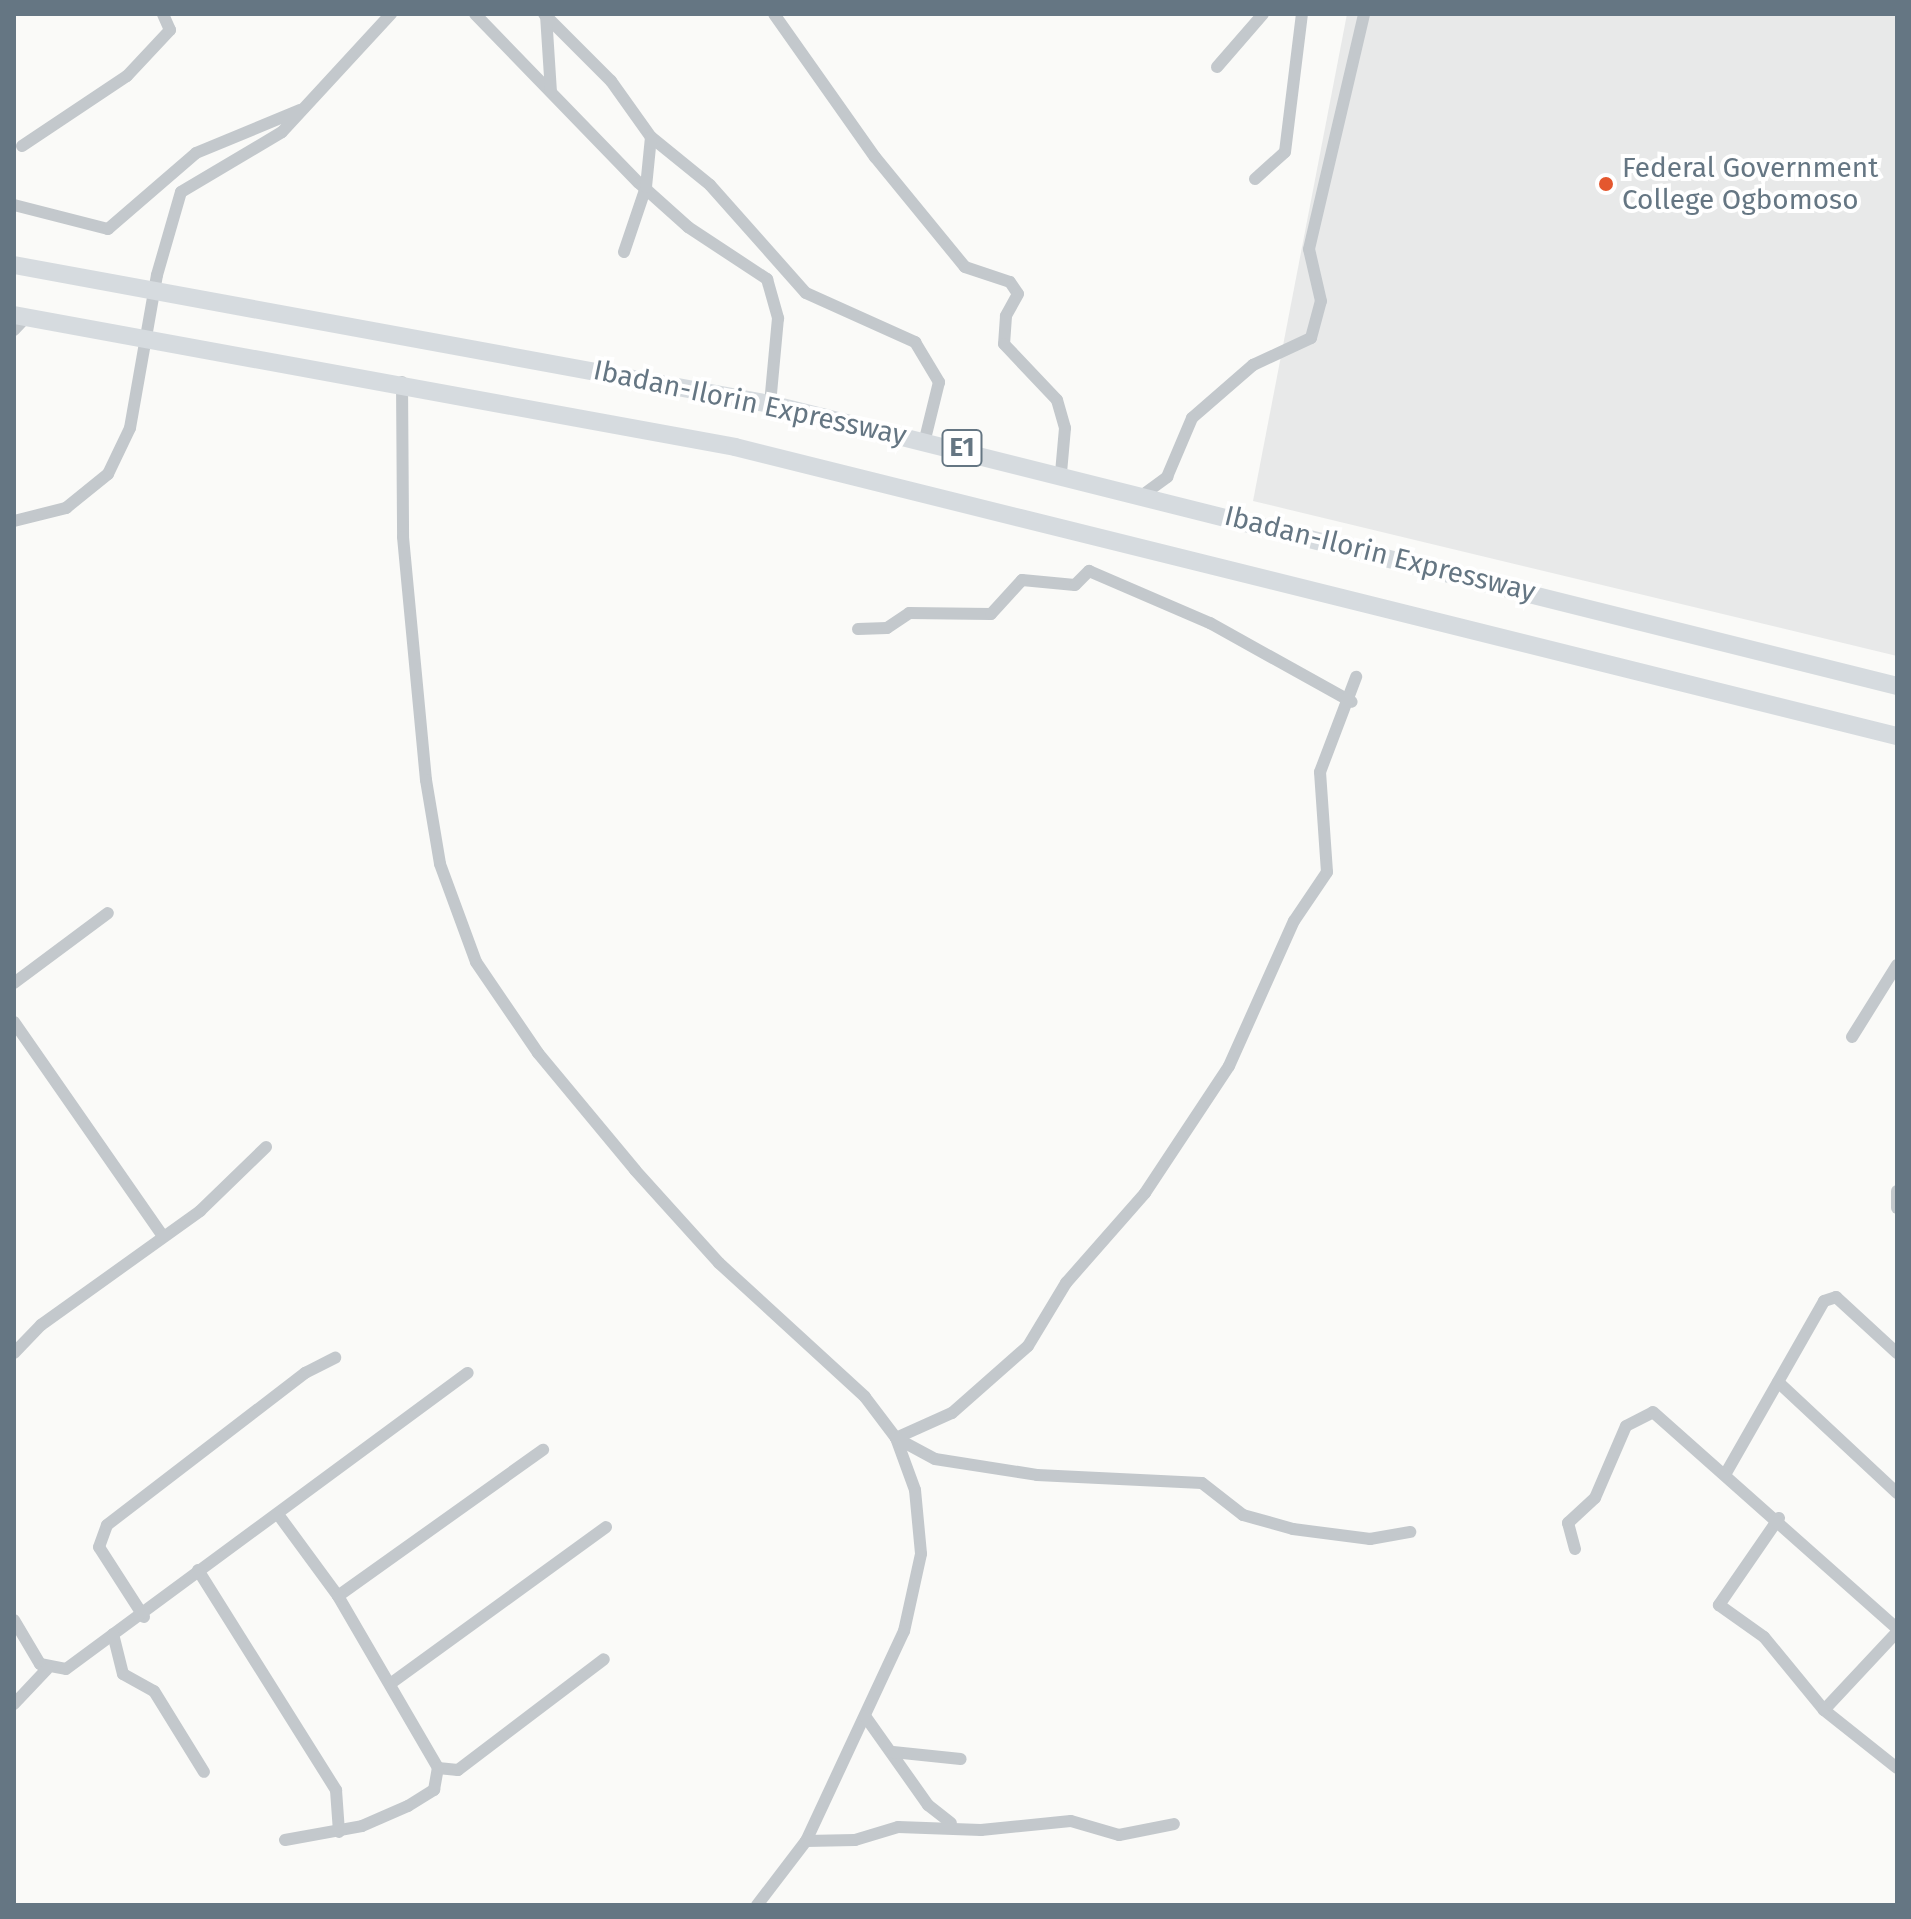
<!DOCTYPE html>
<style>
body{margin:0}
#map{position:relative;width:1911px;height:1919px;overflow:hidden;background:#fafaf8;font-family:"Fira Sans",sans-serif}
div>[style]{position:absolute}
.built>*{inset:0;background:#e8e9e9}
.minor>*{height:12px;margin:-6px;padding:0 6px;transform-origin:6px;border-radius:6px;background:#c3c8cc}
.highway>*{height:18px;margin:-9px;padding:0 9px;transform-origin:9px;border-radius:9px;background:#d6dbdf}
.dots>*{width:22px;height:22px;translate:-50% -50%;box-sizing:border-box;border:4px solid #fff;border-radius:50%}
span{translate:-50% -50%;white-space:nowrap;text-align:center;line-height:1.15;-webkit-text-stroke:8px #fff;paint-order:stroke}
.shield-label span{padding:2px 6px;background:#fff;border:2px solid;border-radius:6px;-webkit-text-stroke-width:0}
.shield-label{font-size:26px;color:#657683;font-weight:700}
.poi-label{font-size:28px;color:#657683}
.left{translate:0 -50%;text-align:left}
.street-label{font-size:28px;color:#657683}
.frame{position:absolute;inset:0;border:16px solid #657683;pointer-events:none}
</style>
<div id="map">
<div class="built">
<div style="clip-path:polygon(1347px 14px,1897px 14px,1897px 656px,1253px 501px)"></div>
</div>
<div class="minor">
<div style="left:475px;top:14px;width:235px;rotate:45.9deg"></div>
<div style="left:639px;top:183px;width:66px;rotate:41.9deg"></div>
<div style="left:688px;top:227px;width:95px;rotate:33.4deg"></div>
<div style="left:767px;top:279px;width:41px;rotate:74.2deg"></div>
<div style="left:778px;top:318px;width:86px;rotate:95.3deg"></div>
<div style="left:544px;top:14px;width:95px;rotate:45deg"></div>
<div style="left:611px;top:81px;width:69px;rotate:54.5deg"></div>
<div style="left:651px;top:137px;width:76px;rotate:39.1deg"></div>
<div style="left:710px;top:185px;width:144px;rotate:48.4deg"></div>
<div style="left:806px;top:293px;width:120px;rotate:24.2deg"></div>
<div style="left:915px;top:342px;width:47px;rotate:59deg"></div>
<div style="left:939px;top:382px;width:59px;rotate:103.8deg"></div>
<div style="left:774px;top:14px;width:175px;rotate:54.8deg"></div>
<div style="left:875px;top:157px;width:142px;rotate:50.7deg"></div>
<div style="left:965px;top:267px;width:47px;rotate:18.4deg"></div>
<div style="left:1010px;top:282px;width:14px;rotate:56deg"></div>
<div style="left:1018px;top:294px;width:25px;rotate:119deg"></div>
<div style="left:1006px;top:316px;width:28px;rotate:94deg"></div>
<div style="left:1004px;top:344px;width:77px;rotate:46.6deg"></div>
<div style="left:1057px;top:400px;width:29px;rotate:74deg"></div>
<div style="left:1065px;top:428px;width:45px;rotate:95.1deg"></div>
<div style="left:546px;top:15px;width:77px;rotate:86.3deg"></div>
<div style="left:1217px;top:67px;width:70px;rotate:-49deg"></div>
<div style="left:22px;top:146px;width:126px;rotate:-33.7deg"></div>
<div style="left:127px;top:76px;width:63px;rotate:-46.9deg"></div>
<div style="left:170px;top:30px;width:17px;rotate:-114deg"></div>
<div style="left:1255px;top:179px;width:40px;rotate:-42deg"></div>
<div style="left:1285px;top:152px;width:139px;rotate:-83deg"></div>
<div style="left:14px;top:205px;width:97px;rotate:14.3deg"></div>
<div style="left:108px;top:229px;width:116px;rotate:-40.8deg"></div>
<div style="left:196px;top:153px;width:113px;rotate:-22.5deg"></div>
<div style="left:624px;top:252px;width:69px;rotate:-71.3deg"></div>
<div style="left:646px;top:187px;width:50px;rotate:-84.3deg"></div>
<div style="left:14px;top:330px;width:18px;rotate:-47deg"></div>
<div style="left:402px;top:382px;width:155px;rotate:89.6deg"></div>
<div style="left:403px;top:537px;width:244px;rotate:84.6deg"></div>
<div style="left:426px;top:780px;width:85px;rotate:80.5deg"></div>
<div style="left:440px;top:864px;width:104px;rotate:69.8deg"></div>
<div style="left:476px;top:962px;width:110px;rotate:55.7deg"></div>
<div style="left:538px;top:1053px;width:152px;rotate:50.3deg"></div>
<div style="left:635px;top:1170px;width:125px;rotate:47.9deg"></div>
<div style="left:719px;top:1263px;width:198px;rotate:42.5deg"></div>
<div style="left:865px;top:1397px;width:51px;rotate:52.9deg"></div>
<div style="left:896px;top:1438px;width:55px;rotate:69.9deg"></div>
<div style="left:915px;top:1490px;width:64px;rotate:84.6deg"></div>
<div style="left:921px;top:1554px;width:79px;rotate:102.4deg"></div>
<div style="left:904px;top:1631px;width:232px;rotate:115deg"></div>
<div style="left:806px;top:1841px;width:81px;rotate:127.4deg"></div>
<div style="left:1144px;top:494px;width:29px;rotate:-36deg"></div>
<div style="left:1167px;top:477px;width:64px;rotate:-67deg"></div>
<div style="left:1192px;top:418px;width:81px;rotate:-41deg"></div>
<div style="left:1253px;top:365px;width:64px;rotate:-25deg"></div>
<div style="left:1311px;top:338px;width:38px;rotate:-75deg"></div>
<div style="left:1321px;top:301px;width:53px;rotate:-103deg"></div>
<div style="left:1309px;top:249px;width:241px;rotate:-76.8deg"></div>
<div style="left:14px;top:521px;width:54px;rotate:-14deg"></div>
<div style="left:66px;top:508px;width:54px;rotate:-39deg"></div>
<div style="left:108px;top:474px;width:51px;rotate:-64.4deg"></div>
<div style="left:130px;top:428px;width:155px;rotate:-80deg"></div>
<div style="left:157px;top:275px;width:86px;rotate:-73.9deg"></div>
<div style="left:181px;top:192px;width:117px;rotate:-30.7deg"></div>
<div style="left:282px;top:132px;width:161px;rotate:-47.3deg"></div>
<div style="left:858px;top:629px;width:29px;rotate:-2deg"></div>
<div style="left:887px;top:628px;width:27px;rotate:-34deg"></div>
<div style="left:909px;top:613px;width:82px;rotate:0.7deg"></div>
<div style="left:991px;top:614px;width:46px;rotate:-47.6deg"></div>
<div style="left:1022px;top:580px;width:53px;rotate:5.4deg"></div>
<div style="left:1075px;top:585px;width:20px;rotate:-45deg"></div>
<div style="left:1089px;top:571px;width:132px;rotate:23.3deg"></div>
<div style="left:1210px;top:623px;width:162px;rotate:29.1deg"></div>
<div style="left:14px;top:983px;width:117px;rotate:-36.7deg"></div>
<div style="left:14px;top:1022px;width:259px;rotate:55.2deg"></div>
<div style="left:1852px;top:1037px;width:85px;rotate:-58deg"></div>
<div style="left:1897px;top:1191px;width:17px;rotate:90deg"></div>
<div style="left:14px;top:1353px;width:39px;rotate:-46deg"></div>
<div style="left:41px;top:1325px;width:196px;rotate:-35.6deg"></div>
<div style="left:200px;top:1211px;width:92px;rotate:-44.1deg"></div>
<div style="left:1778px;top:1382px;width:163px;rotate:43deg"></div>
<div style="left:896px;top:1438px;width:61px;rotate:-24.1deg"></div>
<div style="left:952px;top:1413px;width:101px;rotate:-41.4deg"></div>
<div style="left:1028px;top:1346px;width:74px;rotate:-58.9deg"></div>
<div style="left:1066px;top:1283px;width:120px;rotate:-48.7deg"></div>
<div style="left:1145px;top:1193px;width:152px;rotate:-56.5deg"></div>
<div style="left:1229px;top:1066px;width:159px;rotate:-65.9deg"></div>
<div style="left:1294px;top:921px;width:59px;rotate:-56deg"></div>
<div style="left:1327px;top:872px;width:100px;rotate:-94deg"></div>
<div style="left:1320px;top:772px;width:102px;rotate:-69.2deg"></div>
<div style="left:896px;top:1438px;width:44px;rotate:28.3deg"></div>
<div style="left:935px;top:1459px;width:103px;rotate:8.9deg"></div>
<div style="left:1037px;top:1475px;width:165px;rotate:2.8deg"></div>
<div style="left:1202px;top:1483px;width:52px;rotate:38deg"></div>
<div style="left:1243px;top:1515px;width:52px;rotate:15.6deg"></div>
<div style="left:1293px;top:1529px;width:78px;rotate:7.4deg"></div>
<div style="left:1370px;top:1539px;width:41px;rotate:-9.9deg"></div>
<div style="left:1726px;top:1473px;width:198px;rotate:-60.3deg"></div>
<div style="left:1824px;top:1301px;width:13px;rotate:-18deg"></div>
<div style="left:1836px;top:1297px;width:83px;rotate:42.6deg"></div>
<div style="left:280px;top:1517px;width:98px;rotate:53.7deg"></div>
<div style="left:338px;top:1596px;width:199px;rotate:59.8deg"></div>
<div style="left:438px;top:1768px;width:20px;rotate:6deg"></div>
<div style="left:458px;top:1770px;width:183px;rotate:-37.2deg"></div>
<div style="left:1779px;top:1518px;width:106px;rotate:124.6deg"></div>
<div style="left:1719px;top:1605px;width:55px;rotate:35.4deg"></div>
<div style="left:1764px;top:1637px;width:94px;rotate:50.6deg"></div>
<div style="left:1575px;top:1549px;width:27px;rotate:-105deg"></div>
<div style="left:1568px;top:1523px;width:37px;rotate:-43deg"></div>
<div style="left:1595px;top:1498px;width:78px;rotate:-66.7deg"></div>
<div style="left:1626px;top:1426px;width:30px;rotate:-27deg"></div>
<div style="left:1653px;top:1412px;width:327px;rotate:41.6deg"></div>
<div style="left:198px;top:1570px;width:260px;rotate:57.9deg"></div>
<div style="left:336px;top:1790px;width:42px;rotate:85.9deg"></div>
<div style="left:338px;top:1596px;width:252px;rotate:-35.5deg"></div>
<div style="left:144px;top:1617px;width:83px;rotate:-122.7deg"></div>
<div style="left:99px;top:1547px;width:23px;rotate:-70deg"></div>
<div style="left:107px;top:1525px;width:250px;rotate:-37.5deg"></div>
<div style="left:305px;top:1373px;width:34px;rotate:-27deg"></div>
<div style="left:14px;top:1620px;width:51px;rotate:59.4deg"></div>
<div style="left:40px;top:1664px;width:26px;rotate:11deg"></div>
<div style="left:66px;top:1669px;width:499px;rotate:-36.4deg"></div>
<div style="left:1897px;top:1632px;width:107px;rotate:133.1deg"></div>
<div style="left:1824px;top:1710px;width:93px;rotate:38.5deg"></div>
<div style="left:113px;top:1634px;width:41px;rotate:76deg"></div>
<div style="left:123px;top:1674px;width:35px;rotate:29deg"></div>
<div style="left:154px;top:1691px;width:95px;rotate:58.3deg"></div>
<div style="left:390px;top:1684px;width:267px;rotate:-36deg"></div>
<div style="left:14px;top:1704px;width:48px;rotate:-46.7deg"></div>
<div style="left:865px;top:1716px;width:109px;rotate:54.7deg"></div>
<div style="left:928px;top:1805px;width:29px;rotate:38deg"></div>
<div style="left:893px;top:1752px;width:68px;rotate:5.9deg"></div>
<div style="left:285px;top:1840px;width:78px;rotate:-10.3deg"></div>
<div style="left:362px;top:1826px;width:50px;rotate:-23.5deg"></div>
<div style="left:408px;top:1806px;width:31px;rotate:-32deg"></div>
<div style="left:434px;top:1790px;width:22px;rotate:-80deg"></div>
<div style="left:806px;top:1841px;width:49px;rotate:-1.2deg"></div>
<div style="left:855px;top:1840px;width:45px;rotate:-16.8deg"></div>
<div style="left:898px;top:1827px;width:83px;rotate:2.1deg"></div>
<div style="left:981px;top:1830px;width:90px;rotate:-5.7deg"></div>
<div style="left:1071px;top:1821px;width:50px;rotate:16.3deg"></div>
<div style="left:1119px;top:1835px;width:56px;rotate:-11.3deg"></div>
</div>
<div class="highway">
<div style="left:14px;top:265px;width:769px;rotate:10.42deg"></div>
<div style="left:770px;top:404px;width:1162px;rotate:14.05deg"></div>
<div style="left:14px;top:315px;width:733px;rotate:10.37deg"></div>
<div style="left:735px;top:447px;width:1197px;rotate:13.97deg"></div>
</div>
<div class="dots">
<div style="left:1606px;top:184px;background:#e4572e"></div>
</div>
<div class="shield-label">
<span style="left:962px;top:448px">E1</span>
</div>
<div class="poi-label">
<span class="left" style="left:1622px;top:184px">Federal Government<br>College Ogbomoso</span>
</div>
<div class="street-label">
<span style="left:750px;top:403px;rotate:12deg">Ibadan-Ilorin Expressway</span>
<span style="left:1380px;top:554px;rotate:14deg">Ibadan-Ilorin Expressway</span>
</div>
<div class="frame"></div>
</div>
